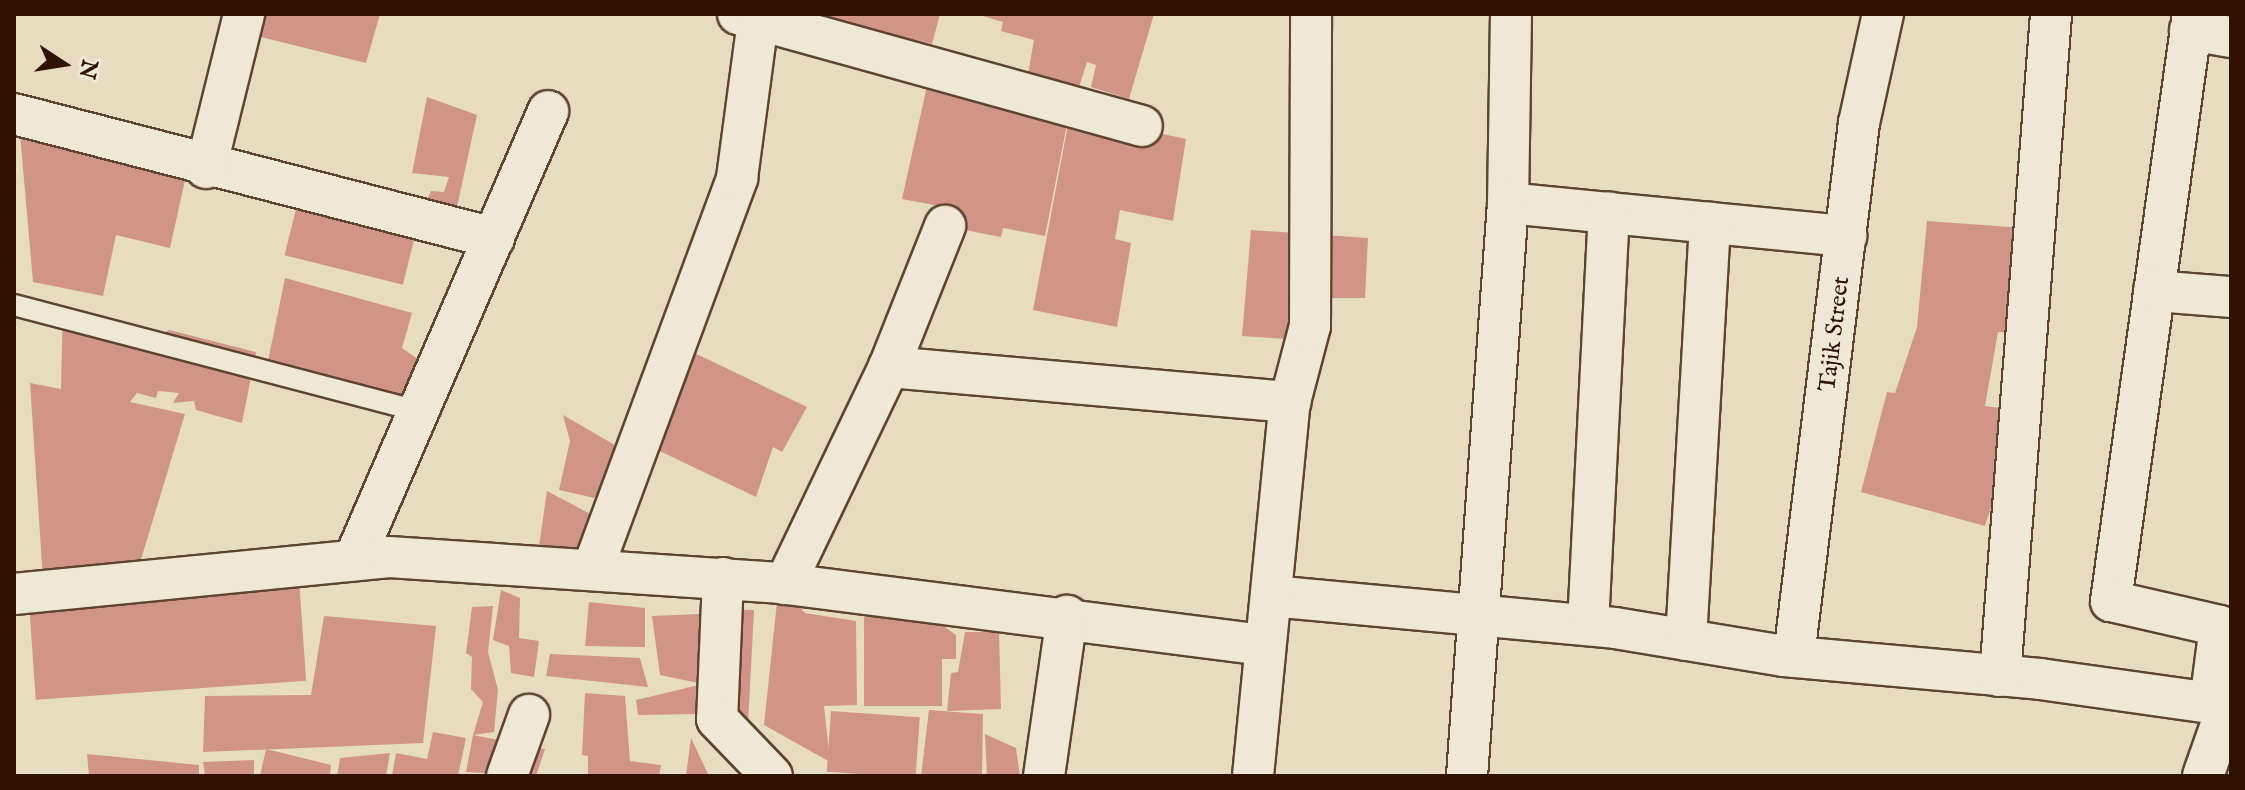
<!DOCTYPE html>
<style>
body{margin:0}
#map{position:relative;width:2245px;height:790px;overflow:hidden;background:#e7dcc0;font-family:"IM FELL English",serif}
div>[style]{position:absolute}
.building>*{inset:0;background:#d19588;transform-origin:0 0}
.roads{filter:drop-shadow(2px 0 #5e4431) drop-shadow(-2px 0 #5e4431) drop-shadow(0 2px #5e4431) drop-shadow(0 -2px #5e4431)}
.lane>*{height:20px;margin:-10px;padding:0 10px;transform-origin:10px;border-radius:10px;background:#efe8d6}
.street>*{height:40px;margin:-20px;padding:0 20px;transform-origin:20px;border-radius:20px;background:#efe8d6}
span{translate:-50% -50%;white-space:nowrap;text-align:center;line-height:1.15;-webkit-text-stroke:6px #efe8d6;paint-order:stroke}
.street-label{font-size:24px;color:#301201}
.frame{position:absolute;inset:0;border:16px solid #301201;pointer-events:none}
.north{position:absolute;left:24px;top:24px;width:80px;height:80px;-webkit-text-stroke:6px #efe8d6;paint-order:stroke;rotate:102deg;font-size:22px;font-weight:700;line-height:32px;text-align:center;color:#301201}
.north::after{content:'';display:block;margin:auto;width:28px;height:36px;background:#301201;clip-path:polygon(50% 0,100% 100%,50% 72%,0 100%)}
</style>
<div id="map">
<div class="building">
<div style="clip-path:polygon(263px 14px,380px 14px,366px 63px,257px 36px)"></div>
<div style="clip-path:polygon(811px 14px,940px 14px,932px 44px)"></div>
<div style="clip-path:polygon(976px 14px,1154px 14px,1129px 99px,1091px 87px,1096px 65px,1087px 62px,1079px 87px,1028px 74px,1034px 40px,1001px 31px,1003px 22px)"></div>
<div style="clip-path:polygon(927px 86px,1069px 114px,1045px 236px,1003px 228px,1001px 237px,945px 226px,950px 208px,902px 199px)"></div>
<div style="clip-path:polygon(427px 97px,477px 115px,455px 216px,422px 211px,431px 191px,444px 192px,449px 177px,412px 173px)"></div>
<div style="clip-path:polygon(1070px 114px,1186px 139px,1173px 221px,1120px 210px,1115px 239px,1131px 243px,1117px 327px,1033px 310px)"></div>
<div style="clip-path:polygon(20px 134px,187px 171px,170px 248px,116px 235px,103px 296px,33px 282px)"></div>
<div style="left:299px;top:197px;width:122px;height:60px;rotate:14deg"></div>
<div style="clip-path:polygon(1927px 221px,2036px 229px,2029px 334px,1998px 332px,1985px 406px,2022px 411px,1985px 526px,1861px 492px,1887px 392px,1895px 393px,1917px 327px)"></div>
<div style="clip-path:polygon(1251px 230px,1368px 238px,1365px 298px,1320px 298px,1316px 341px,1242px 336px)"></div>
<div style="clip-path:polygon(285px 278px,412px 313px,402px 348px,425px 364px,411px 408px,268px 361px)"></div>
<div style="clip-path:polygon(63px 305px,161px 335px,169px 330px,256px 352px,242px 423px,196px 410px,194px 401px,173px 403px,179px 393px,158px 391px,156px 398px,137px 393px,130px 402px,185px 414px,136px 576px,43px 580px,30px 383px,61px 389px)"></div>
<div style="clip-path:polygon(680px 346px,807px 407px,782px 452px,773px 447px,756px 497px,645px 444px)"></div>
<div style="clip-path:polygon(563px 415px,620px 448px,604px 500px,559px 490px,570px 441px)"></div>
<div style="clip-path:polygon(547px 491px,598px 518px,581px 550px,538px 553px)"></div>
<div style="left:299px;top:579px;width:102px;height:271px;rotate:86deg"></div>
<div style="clip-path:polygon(779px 583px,805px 613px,856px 621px,857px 705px,824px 706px,830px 762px,764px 725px)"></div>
<div style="clip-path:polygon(501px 590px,520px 598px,519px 638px,539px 641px,534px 677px,511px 673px,509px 646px,493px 640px)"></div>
<div style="clip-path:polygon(589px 602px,645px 608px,645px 647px,585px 646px)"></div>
<div style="clip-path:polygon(493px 606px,488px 652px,498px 690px,494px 732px,473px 735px,545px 749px,536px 776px,466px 772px,473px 735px,483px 702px,471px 689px,472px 657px,466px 653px,472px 607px)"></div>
<div style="clip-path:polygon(710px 609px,754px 610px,747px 743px,714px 734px)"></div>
<div style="clip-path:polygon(699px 614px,704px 632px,703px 684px,702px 714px,638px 715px,636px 700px,703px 684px,660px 675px,652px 616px)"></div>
<div style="clip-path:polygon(324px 616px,436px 626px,423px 743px,203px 752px,205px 696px,311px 695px)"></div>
<div style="clip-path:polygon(864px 617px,931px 617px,956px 635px,956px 659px,942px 659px,942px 706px,864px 706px)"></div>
<div style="clip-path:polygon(965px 632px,999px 632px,1001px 709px,947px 711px,951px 673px,958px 672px)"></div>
<div style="clip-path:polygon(550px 654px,640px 658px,648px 687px,546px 676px)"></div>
<div style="clip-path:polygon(585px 693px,625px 696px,630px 761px,661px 765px,659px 776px,588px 776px,588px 756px,582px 755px)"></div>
<div style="clip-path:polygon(929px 710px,983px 714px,982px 776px,921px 776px)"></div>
<div style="left:831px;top:711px;width:89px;height:61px;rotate:4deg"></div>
<div style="clip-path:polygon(433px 732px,466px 738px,458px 776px,392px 776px,396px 753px,427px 759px)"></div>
<div style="clip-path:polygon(985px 734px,1016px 748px,1020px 776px,987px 776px)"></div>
<div style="clip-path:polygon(691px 738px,709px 776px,686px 776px)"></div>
<div style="clip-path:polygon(266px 749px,331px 765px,330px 776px,260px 776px)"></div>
<div style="clip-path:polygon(390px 753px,386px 776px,337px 776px,340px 758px)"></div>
<div style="clip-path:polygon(87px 754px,199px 765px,199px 776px,89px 776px)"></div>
<div style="clip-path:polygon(254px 760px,254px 776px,205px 776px,203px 762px)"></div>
</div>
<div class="roads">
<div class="lane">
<div style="left:14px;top:305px;width:419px;rotate:14.7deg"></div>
</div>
<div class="street">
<div style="left:738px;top:14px;width:419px;rotate:15.5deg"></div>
<div style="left:1511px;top:14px;width:189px;rotate:90.9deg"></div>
<div style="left:1508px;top:203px;width:340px;rotate:5.6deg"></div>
<div style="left:2193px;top:14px;width:593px;rotate:97.95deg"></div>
<div style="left:2111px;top:601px;width:112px;rotate:12.9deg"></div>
<div style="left:2220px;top:626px;width:78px;rotate:97.4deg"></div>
<div style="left:2190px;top:30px;width:42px;rotate:9.7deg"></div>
<div style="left:14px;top:114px;width:496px;rotate:14.5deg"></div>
<div style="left:206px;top:168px;width:159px;rotate:-76.1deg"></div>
<div style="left:2154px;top:291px;width:77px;rotate:4.5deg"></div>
<div style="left:889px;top:367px;width:403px;rotate:5deg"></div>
<div style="left:354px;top:560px;width:489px;rotate:-66.6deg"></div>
<div style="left:593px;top:568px;width:416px;rotate:-69.7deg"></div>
<div style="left:737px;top:178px;width:165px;rotate:-82.4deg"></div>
<div style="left:723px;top:578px;width:141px;rotate:92.4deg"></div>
<div style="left:717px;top:719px;width:79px;rotate:46deg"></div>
<div style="left:785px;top:584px;width:241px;rotate:-64.4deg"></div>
<div style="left:889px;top:367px;width:152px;rotate:-68.3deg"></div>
<div style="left:14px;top:594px;width:377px;rotate:-5.6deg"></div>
<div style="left:389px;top:557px;width:391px;rotate:3.8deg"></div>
<div style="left:779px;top:583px;width:488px;rotate:7.3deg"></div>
<div style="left:1271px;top:596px;width:345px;rotate:5.3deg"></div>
<div style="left:1615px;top:628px;width:171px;rotate:9.4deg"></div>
<div style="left:1784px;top:656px;width:257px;rotate:5.1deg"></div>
<div style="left:2040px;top:679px;width:193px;rotate:8deg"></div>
<div style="left:1588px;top:625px;width:413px;rotate:-87.1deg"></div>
<div style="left:1686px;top:640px;width:418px;rotate:-86.7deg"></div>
<div style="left:1794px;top:656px;width:537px;rotate:-83.05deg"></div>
<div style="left:1859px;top:123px;width:112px;rotate:-77.6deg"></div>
<div style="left:2000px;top:676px;width:664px;rotate:-85.59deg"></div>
<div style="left:507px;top:776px;width:65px;rotate:-70.2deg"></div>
<div style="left:1044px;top:776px;width:162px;rotate:-81.8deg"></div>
<div style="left:1253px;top:776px;width:376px;rotate:-84.4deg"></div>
<div style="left:1290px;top:402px;width:79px;rotate:-75.3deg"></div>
<div style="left:1310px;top:326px;width:312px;rotate:-89.8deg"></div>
<div style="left:1467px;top:776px;width:574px;rotate:-85.91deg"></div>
<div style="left:2203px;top:776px;width:75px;rotate:-70.6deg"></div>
</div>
</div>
<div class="street-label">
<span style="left:1835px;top:334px;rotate:-83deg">Tajik Street</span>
</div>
<div class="frame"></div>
<div class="north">N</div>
</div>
